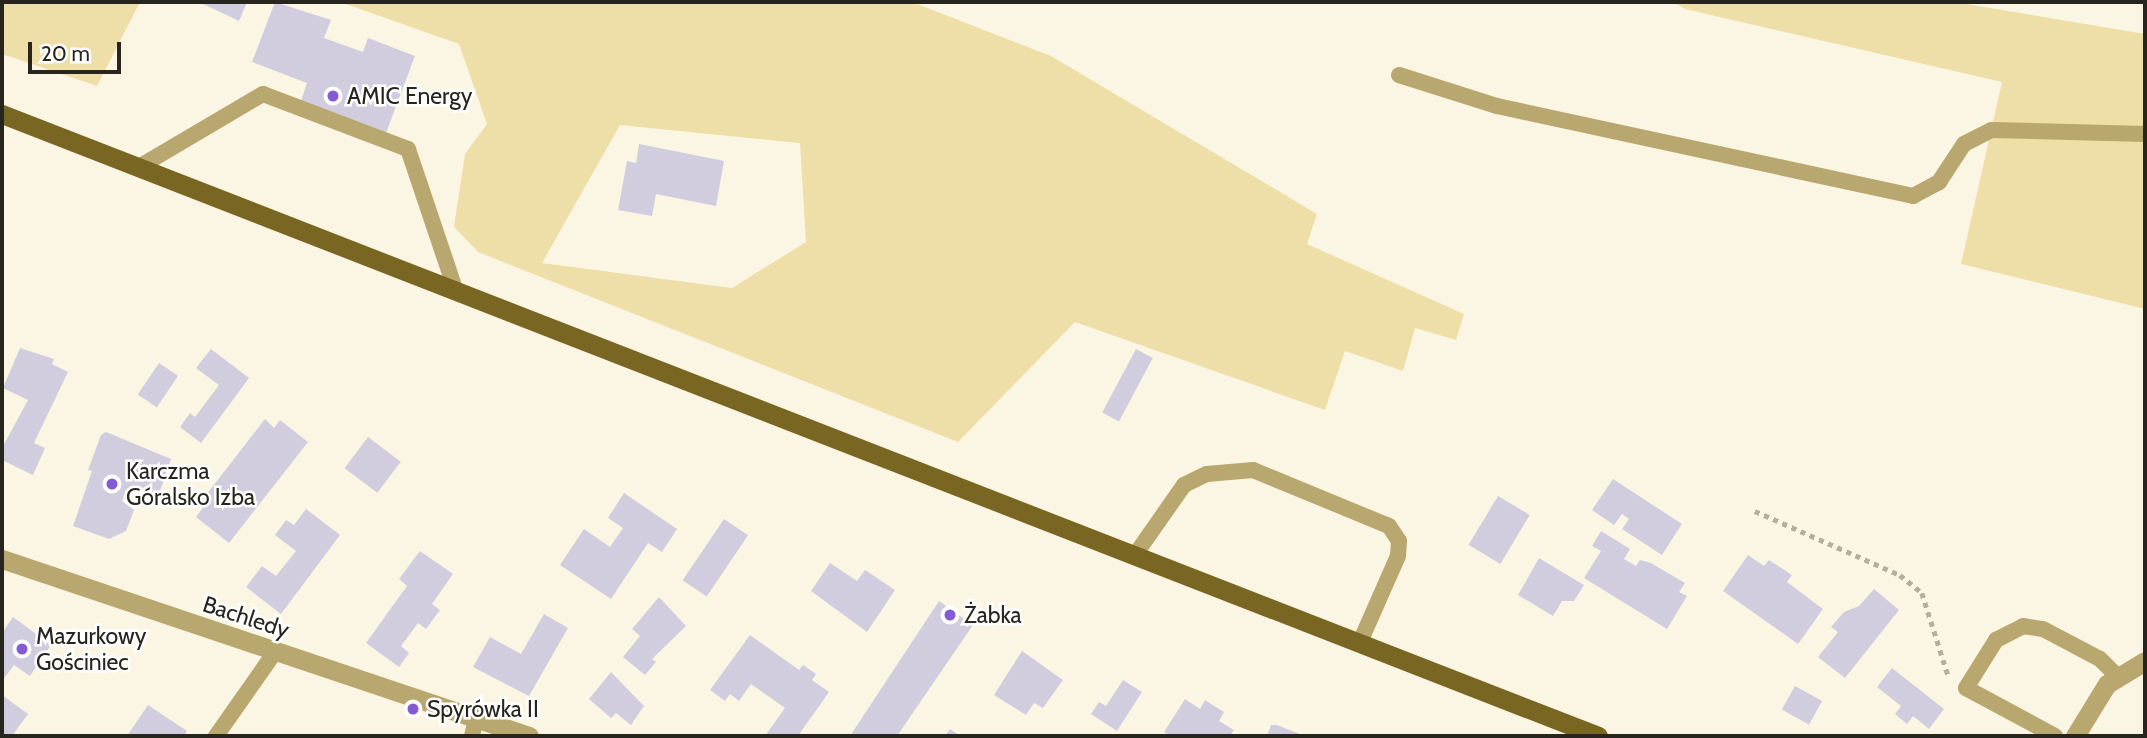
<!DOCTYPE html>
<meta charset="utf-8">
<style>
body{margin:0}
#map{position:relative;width:2147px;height:738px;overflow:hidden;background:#fbf6e4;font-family:Cabin,sans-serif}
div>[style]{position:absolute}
.green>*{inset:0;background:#eedea7}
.building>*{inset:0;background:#d1cddf;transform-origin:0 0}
.path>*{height:4.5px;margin-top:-2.25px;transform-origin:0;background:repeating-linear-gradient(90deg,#b2aea0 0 5px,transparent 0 10px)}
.service>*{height:16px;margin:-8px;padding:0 8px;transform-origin:8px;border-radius:8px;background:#b8a76e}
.minor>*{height:19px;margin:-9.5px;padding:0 9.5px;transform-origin:9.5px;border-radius:9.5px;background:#b8a76e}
.tertiary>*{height:19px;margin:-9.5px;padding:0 9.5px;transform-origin:9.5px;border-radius:9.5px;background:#b8a76e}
.primary>*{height:19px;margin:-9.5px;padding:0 9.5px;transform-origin:9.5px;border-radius:9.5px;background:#796622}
.dots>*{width:19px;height:19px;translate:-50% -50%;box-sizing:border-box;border:4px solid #fff;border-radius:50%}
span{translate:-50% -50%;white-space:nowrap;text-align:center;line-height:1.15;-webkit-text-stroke:5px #fff;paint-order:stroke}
.poi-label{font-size:23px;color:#27251e}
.left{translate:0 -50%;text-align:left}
.street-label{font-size:23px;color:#27251e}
.frame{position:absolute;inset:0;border:4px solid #27251e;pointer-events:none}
.scale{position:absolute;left:28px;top:42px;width:93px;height:32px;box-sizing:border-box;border:4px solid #27251e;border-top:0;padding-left:9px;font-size:21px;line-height:24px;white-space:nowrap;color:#27251e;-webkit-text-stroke:5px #fff;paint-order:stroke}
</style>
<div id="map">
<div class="green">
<div style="clip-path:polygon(2px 2px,140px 2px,97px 86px,2px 54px)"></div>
<div style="clip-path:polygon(evenodd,340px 2px,912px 2px,1051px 56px,1317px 214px,1307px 244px,1464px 314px,1456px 340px,1415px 328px,1403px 371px,1345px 351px,1325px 410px,1075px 322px,958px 442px,478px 252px,454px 227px,465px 154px,487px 124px,459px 44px,340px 2px,620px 125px,800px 143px,806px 242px,732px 288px,542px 263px,620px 125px)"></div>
<div style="clip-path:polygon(1673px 2px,1955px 2px,2145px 34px,2145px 309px,1961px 264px,2002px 82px,1685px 9px)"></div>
</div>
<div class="building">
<div style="clip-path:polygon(199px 2px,247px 2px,239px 21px)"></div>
<div style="clip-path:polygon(275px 2px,331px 20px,324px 38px,363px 52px,368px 38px,415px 56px,386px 133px,301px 101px,307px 83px,252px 62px)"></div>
<div style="clip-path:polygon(639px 144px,724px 161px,716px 206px,656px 194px,652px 216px,618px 210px,627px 161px,636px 163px)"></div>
<div style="clip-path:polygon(20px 348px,54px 359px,52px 364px,68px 372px,34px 443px,45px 448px,33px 475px,2px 460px,2px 448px,28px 400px,3px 388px)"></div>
<div style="clip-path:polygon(211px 349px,249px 378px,201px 443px,180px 427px,190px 413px,195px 417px,219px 385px,196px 368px)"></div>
<div style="left:1136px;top:349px;width:19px;height:72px;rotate:28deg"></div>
<div style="left:159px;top:363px;width:23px;height:38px;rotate:34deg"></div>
<div style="clip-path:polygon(265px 419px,274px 428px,280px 420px,308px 442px,229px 543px,196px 517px,207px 502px,203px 499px)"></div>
<div style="clip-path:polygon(106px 432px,171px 459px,159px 494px,134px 486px,126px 490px,122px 501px,134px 510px,126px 531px,109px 539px,73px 526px,92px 471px,88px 470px,101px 435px)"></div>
<div style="left:368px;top:437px;width:41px;height:39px;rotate:37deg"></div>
<div style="clip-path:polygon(1613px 479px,1682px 524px,1662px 555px,1622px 529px,1629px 519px,1622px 514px,1614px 525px,1592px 510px)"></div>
<div style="clip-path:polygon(624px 493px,677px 529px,662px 552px,648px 543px,611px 599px,560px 565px,584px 529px,610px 547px,623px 528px,608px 518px)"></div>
<div style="left:1498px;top:496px;width:37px;height:57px;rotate:31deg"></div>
<div style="clip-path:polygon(306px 509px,340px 535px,281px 614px,246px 587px,262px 566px,276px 576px,296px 551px,275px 535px,286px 520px,294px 525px)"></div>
<div style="left:724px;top:519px;width:29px;height:74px;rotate:34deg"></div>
<div style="clip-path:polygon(1601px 531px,1630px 549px,1624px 559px,1636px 566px,1640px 560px,1651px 563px,1685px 583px,1679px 592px,1687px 596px,1667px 629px,1584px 578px,1601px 551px,1592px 546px)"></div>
<div style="clip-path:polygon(420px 551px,453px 574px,432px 604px,440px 610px,426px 629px,418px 623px,401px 646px,409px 653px,399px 667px,366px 643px,407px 586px,399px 579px)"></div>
<div style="clip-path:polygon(1748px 555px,1764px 566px,1769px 560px,1792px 575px,1787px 582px,1823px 609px,1798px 644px,1723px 591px)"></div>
<div style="clip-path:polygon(1539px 558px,1584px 585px,1574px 601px,1562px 601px,1553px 616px,1518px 595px)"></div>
<div style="clip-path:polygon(830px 563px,857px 581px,865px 570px,895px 590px,867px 632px,811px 591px)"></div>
<div style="clip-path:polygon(1874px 589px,1899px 610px,1845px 678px,1818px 657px,1838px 632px,1831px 627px,1844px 612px,1859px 606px)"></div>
<div style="clip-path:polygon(659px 597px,686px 626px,652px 659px,656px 662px,645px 675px,623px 657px,640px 636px,632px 629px)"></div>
<div style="clip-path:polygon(939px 601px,973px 625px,897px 736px,850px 736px)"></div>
<div style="clip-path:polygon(544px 614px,568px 628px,529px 696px,473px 667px,490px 637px,521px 654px)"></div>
<div style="clip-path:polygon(13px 617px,51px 645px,30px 676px,14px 665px,2px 681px,2px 633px)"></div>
<div style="clip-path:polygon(750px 635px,799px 670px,803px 665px,816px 674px,812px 680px,829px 692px,798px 736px,765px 736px,785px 708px,751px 684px,739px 701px,730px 694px,725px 701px,710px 690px)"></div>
<div style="clip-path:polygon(1022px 651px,1063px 680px,1043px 708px,1034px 703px,1026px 715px,994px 695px)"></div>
<div style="clip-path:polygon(1892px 668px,1944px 709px,1929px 729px,1913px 716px,1907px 724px,1895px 714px,1901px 706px,1877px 687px)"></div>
<div style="clip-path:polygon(611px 672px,644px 706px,631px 725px,616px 713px,611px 718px,589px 699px)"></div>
<div style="clip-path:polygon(1123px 680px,1142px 692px,1117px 731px,1091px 714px,1099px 702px,1106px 706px)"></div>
<div style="left:1795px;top:686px;width:31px;height:27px;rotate:29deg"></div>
<div style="clip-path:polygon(2px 695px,28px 714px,12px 736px,2px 736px)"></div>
<div style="clip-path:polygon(1185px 699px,1200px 709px,1205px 700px,1224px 712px,1219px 721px,1234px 730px,1230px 736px,1170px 736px,1164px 732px)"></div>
<div style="clip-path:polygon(148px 705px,187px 731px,184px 736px,127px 736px)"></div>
<div style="clip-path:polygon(1271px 725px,1277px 725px,1305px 736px,1267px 736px)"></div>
<div style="clip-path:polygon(950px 729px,960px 736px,945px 736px)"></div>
</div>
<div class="path">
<div style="left:1755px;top:511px;width:158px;rotate:23.8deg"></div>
<div style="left:1900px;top:575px;width:28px;rotate:39deg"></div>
<div style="left:1922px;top:593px;width:86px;rotate:72.4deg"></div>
</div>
<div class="service">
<div style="left:1399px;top:75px;width:103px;rotate:17.6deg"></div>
<div style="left:1497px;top:106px;width:426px;rotate:12.2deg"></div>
<div style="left:1913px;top:196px;width:30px;rotate:-28deg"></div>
<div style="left:1939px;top:182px;width:45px;rotate:-56.7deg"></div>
<div style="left:1964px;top:144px;width:31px;rotate:-27deg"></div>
<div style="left:1992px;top:130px;width:153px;rotate:1.5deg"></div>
<div style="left:139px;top:167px;width:144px;rotate:-30.5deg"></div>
<div style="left:263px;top:94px;width:155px;rotate:20.8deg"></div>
<div style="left:408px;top:149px;width:148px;rotate:71.4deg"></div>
<div style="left:1135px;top:555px;width:85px;rotate:-55deg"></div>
<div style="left:1184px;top:485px;width:25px;rotate:-26deg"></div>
<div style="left:1207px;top:474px;width:46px;rotate:-5deg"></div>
<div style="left:1253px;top:470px;width:147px;rotate:22.4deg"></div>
<div style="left:1389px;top:526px;width:18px;rotate:56deg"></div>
<div style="left:1399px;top:541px;width:15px;rotate:94deg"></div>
<div style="left:1398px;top:556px;width:94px;rotate:113.8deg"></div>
<div style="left:216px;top:736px;width:103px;rotate:-54.9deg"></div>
<div style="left:472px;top:736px;width:17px;rotate:-77deg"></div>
<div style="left:2055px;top:736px;width:101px;rotate:-151.7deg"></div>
<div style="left:1966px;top:688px;width:57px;rotate:-58deg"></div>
<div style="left:1996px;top:640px;width:30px;rotate:-27deg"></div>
<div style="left:2023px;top:626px;width:20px;rotate:9deg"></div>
<div style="left:2043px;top:629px;width:64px;rotate:27.8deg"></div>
<div style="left:2100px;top:659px;width:23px;rotate:45deg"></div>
</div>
<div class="minor">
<div style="left:2px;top:559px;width:556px;rotate:18.57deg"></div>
</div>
<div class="tertiary">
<div style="left:2075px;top:736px;width:61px;rotate:-58.4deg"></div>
<div style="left:2107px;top:684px;width:44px;rotate:-31.2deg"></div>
</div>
<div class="primary">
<div style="left:2px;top:114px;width:1713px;rotate:21.29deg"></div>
</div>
<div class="dots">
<div style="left:333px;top:96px;background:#835bd5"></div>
<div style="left:112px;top:484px;background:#835bd5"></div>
<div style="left:950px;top:615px;background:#835bd5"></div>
<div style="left:22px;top:649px;background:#835bd5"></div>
<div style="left:413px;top:709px;background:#835bd5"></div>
</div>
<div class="poi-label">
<span class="left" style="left:347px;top:96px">AMIC Energy</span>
<span class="left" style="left:126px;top:484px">Karczma<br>Góralsko Izba</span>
<span class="left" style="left:964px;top:615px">Żabka</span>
<span class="left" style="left:36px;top:649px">Mazurkowy<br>Gościniec</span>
<span class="left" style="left:427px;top:709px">Spyrówka II</span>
</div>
<div class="street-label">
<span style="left:246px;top:617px;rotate:18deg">Bachledy</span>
</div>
<div class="frame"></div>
<div class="scale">20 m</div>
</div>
